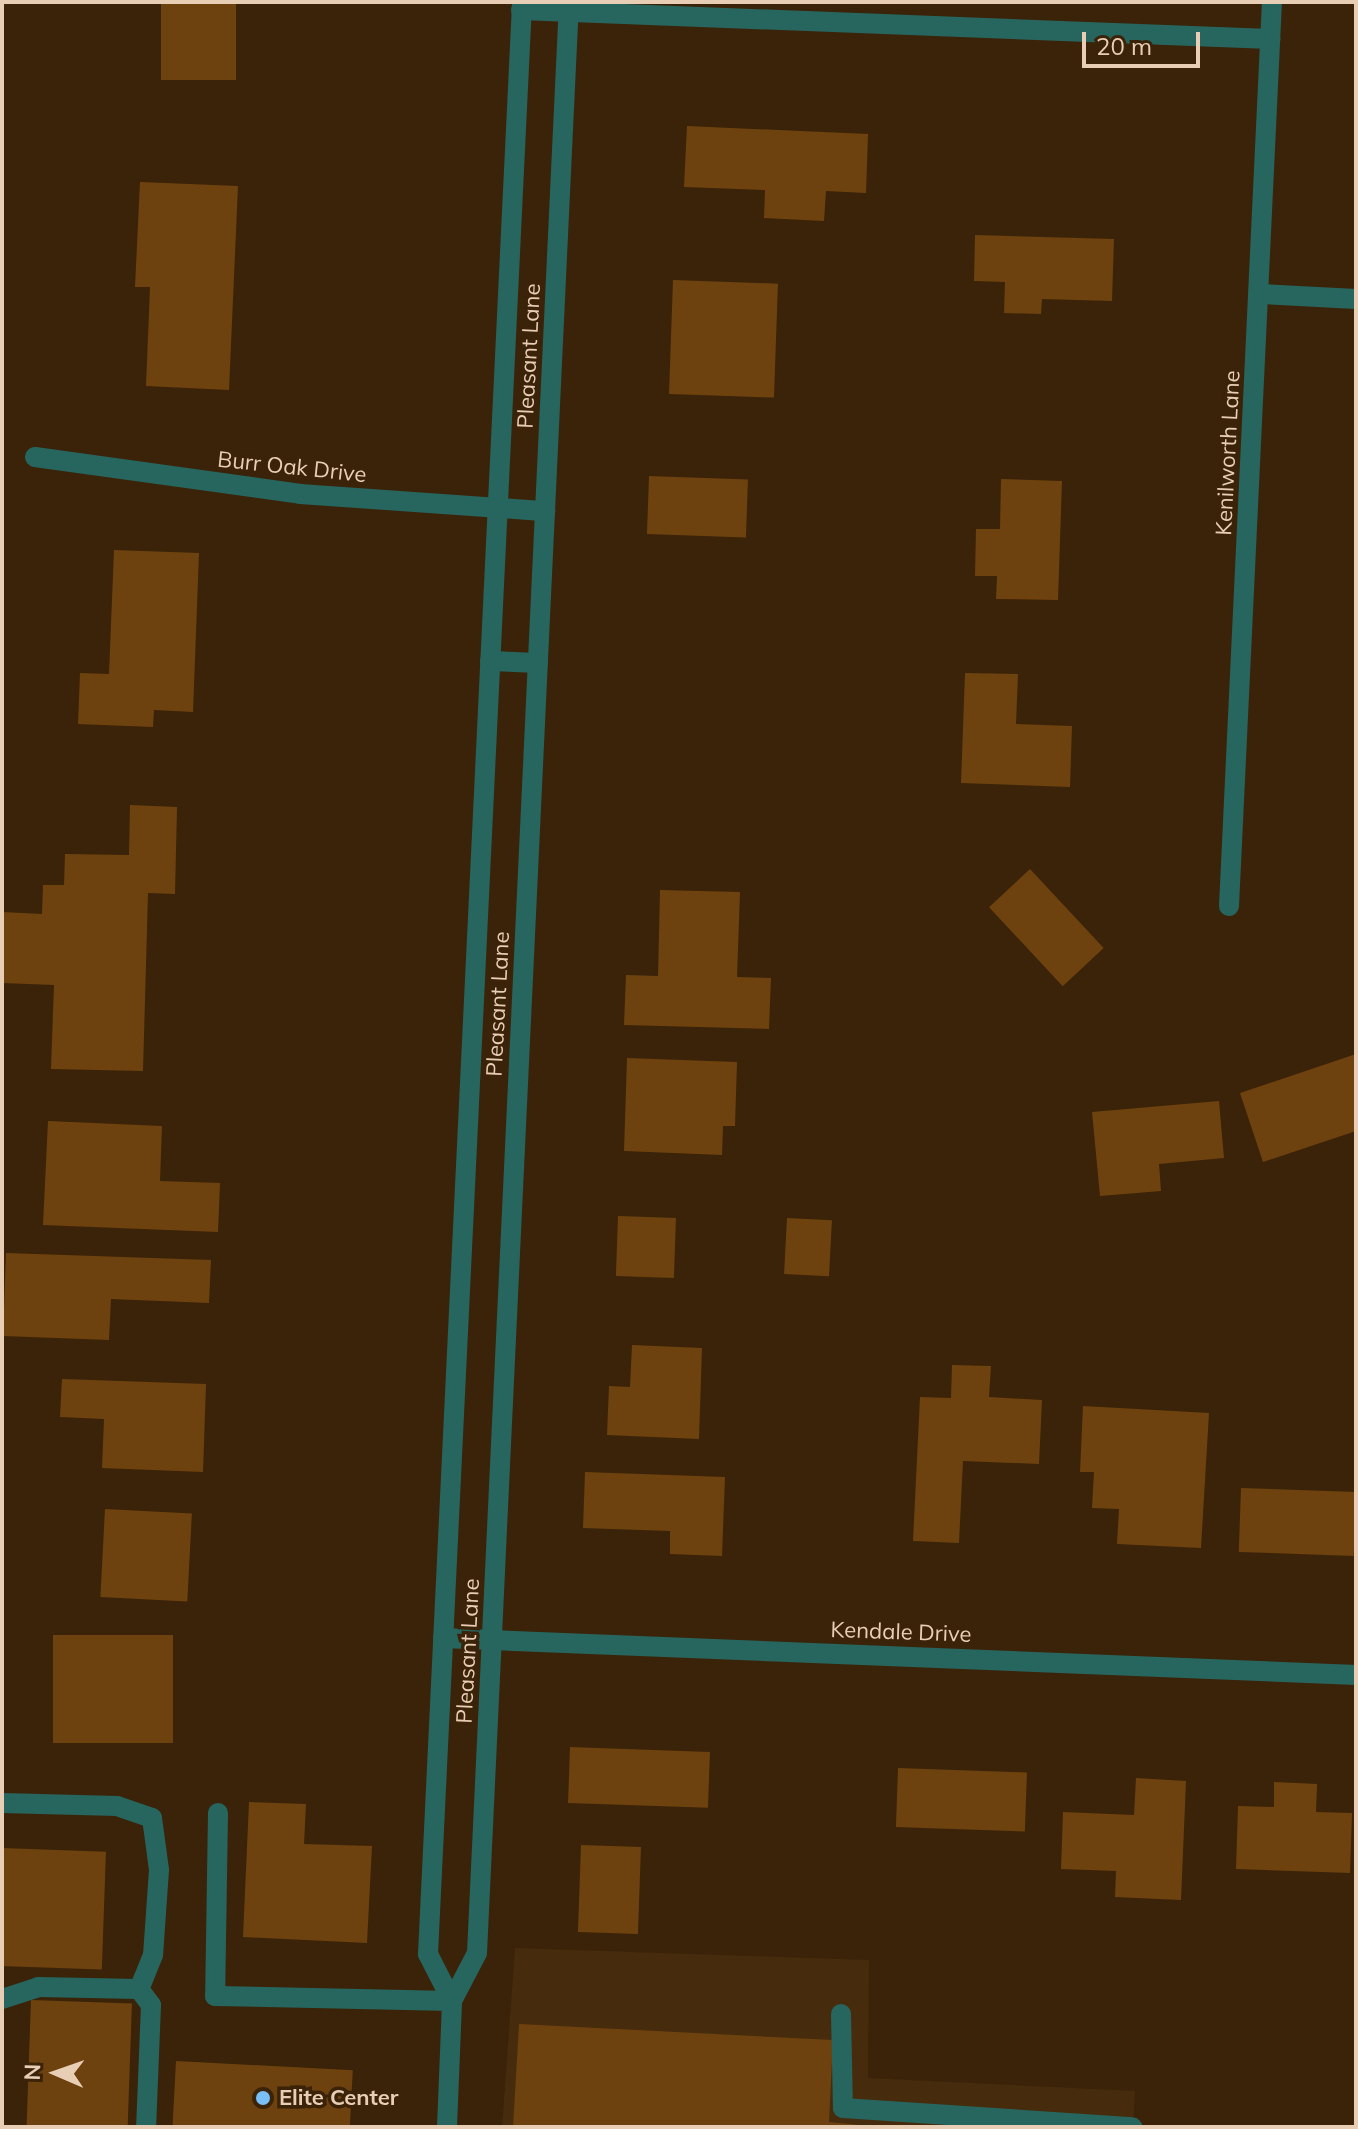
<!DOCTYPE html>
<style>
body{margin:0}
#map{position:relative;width:1358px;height:2129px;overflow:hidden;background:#3b2309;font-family:Mulish,sans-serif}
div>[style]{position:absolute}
.built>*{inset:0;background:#462b0d}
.building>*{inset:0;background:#6e420e;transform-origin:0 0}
.minor>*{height:20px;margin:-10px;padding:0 10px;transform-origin:10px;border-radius:10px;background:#26665e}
.dots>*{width:22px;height:22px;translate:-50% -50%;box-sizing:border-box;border:4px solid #3b2309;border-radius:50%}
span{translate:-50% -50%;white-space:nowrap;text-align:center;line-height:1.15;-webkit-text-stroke:7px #3b2309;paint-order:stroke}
.street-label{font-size:22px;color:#e9ceb6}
.poi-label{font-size:22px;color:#e9ceb6;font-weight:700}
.left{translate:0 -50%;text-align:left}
.frame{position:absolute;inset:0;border:4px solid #e9ceb6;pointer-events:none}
.north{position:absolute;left:16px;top:2033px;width:80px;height:80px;-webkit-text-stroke:6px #3b2309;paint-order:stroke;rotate:272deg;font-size:22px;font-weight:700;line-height:32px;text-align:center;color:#e9ceb6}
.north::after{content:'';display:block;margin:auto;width:28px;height:36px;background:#e9ceb6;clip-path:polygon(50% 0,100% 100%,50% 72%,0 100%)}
.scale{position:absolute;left:1082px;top:32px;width:118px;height:36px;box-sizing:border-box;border:4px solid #e9ceb6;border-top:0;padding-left:10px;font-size:24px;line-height:28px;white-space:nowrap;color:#e9ceb6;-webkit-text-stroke:6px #3b2309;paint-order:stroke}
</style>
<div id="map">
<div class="built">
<div style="clip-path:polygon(515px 1948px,869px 1960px,868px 2078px,1135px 2091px,1133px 2127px,502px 2127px)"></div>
</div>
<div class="building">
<div style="left:161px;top:2px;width:75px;height:78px"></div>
<div style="clip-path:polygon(687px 126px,868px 134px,866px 193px,826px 191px,824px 221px,764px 218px,765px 190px,684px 187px)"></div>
<div style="clip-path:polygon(140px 182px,238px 186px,229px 390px,146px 386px,150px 287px,135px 287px)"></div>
<div style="clip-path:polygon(975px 235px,1114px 239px,1112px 301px,1042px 299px,1041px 314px,1004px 313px,1005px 282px,974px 281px)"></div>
<div style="left:673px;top:280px;width:105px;height:114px;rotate:2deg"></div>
<div style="left:649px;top:476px;width:99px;height:58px;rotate:2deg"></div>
<div style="clip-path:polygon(1001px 479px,1062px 481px,1058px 600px,996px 599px,997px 576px,975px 576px,976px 529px,1000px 529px)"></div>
<div style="clip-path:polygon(114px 550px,199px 553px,193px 712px,154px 710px,153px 727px,78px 724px,80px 673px,109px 674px)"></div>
<div style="clip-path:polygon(965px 673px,1018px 674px,1016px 724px,1072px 726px,1070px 787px,961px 783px)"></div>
<div style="clip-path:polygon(130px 805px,177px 807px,175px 894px,148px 893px,143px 1071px,51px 1069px,54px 985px,2px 983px,2px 912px,42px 914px,43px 885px,64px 885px,65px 854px,129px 855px)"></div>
<div style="left:1030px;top:869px;width:108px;height:56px;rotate:47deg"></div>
<div style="clip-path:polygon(660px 890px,740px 892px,737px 977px,771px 978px,769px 1029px,624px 1025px,626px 975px,658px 976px)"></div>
<div style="clip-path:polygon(1356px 1054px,1356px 1131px,1263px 1162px,1240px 1093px)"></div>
<div style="clip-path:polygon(627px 1058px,737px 1062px,735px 1126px,723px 1126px,722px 1155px,624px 1151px)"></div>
<div style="clip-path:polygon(1219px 1101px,1224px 1158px,1159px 1164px,1161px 1191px,1100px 1196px,1092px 1112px)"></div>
<div style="clip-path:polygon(48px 1121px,162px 1126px,160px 1181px,220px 1183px,218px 1232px,43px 1225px)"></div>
<div style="left:618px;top:1216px;width:58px;height:60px;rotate:2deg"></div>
<div style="left:787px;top:1218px;width:45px;height:56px;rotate:3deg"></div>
<div style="clip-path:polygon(6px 1253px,211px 1260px,209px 1303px,111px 1299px,109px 1340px,3px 1336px)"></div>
<div style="clip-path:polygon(632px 1345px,702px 1348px,699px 1439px,607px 1435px,609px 1386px,630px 1387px)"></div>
<div style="clip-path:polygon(952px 1365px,991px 1366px,989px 1397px,1042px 1400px,1039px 1464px,963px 1461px,959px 1543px,913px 1541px,920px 1397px,951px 1398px)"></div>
<div style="clip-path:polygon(62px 1379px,206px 1384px,203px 1472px,102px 1468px,104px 1419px,60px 1417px)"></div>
<div style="clip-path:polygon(1083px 1406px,1209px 1413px,1201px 1548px,1117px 1544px,1119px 1509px,1092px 1508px,1094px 1472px,1080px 1472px)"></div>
<div style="clip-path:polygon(585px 1472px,725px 1477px,722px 1556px,670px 1554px,670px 1531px,583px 1528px)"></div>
<div style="left:1241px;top:1488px;width:115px;height:64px;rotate:2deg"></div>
<div style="left:105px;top:1509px;width:87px;height:88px;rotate:3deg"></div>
<div style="left:173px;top:1635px;width:108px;height:120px;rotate:90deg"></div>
<div style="left:570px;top:1747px;width:140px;height:56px;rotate:2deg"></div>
<div style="left:898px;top:1768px;width:129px;height:59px;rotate:2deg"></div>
<div style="clip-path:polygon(1136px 1778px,1186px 1781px,1181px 1900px,1115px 1897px,1116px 1871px,1061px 1869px,1063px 1812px,1134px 1815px)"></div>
<div style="clip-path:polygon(1274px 1782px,1317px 1784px,1316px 1812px,1352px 1813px,1350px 1873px,1236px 1869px,1238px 1806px,1274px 1807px)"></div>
<div style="clip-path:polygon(249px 1802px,306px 1804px,304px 1844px,372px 1846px,367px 1943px,243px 1937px)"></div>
<div style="left:581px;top:1845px;width:60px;height:87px;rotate:2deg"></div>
<div style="left:2px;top:1848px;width:104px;height:118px;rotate:2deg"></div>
<div style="left:31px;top:2000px;width:101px;height:127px;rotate:2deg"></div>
<div style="clip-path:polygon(519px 2024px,833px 2040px,829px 2122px,880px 2127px,513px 2127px)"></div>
<div style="left:176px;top:2061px;width:177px;height:66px;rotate:3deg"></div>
</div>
<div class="minor">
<div style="left:521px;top:10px;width:750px;rotate:2.22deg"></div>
<div style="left:1261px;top:294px;width:95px;rotate:3deg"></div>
<div style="left:35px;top:457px;width:268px;rotate:7.9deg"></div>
<div style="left:300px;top:494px;width:246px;rotate:4deg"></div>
<div style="left:490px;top:661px;width:48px;rotate:2.4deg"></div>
<div style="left:1229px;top:906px;width:905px;rotate:-87.28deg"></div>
<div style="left:443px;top:1638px;width:914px;rotate:2.32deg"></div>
<div style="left:2px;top:1803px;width:115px;rotate:1.5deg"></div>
<div style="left:117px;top:1806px;width:37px;rotate:19deg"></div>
<div style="left:152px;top:1818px;width:52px;rotate:82.3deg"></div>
<div style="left:159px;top:1870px;width:85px;rotate:94deg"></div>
<div style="left:153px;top:1955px;width:37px;rotate:112deg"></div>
<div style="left:218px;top:1813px;width:183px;rotate:90.9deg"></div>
<div style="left:215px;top:1996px;width:237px;rotate:1.2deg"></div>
<div style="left:2px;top:1999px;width:38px;rotate:-18deg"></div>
<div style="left:38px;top:1987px;width:101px;rotate:1.1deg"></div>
<div style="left:139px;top:1989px;width:20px;rotate:53deg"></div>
<div style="left:151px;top:2005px;width:122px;rotate:92.3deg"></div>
<div style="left:452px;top:2001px;width:53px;rotate:-117.1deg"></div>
<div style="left:428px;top:1954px;width:1954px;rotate:-87.24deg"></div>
<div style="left:841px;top:2014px;width:94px;rotate:88.8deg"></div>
<div style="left:843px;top:2108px;width:290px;rotate:3.8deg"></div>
<div style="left:447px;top:2127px;width:126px;rotate:-87.7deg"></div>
<div style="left:452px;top:2001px;width:54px;rotate:-62.5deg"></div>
<div style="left:477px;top:1953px;width:1953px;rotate:-87.3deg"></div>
</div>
<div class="dots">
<div style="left:263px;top:2098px;background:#79bff8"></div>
</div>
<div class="street-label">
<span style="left:529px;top:356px;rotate:-87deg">Pleasant Lane</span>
<span style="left:1228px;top:453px;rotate:-87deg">Kenilworth Lane</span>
<span style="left:292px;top:467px;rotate:6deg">Burr Oak Drive</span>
<span style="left:498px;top:1004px;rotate:-87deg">Pleasant Lane</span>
<span style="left:901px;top:1632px;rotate:2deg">Kendale Drive</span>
<span style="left:468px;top:1651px;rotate:-87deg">Pleasant Lane</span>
</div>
<div class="poi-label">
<span class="left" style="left:279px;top:2098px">Elite Center</span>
</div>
<div class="frame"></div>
<div class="north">N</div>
<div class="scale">20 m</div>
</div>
